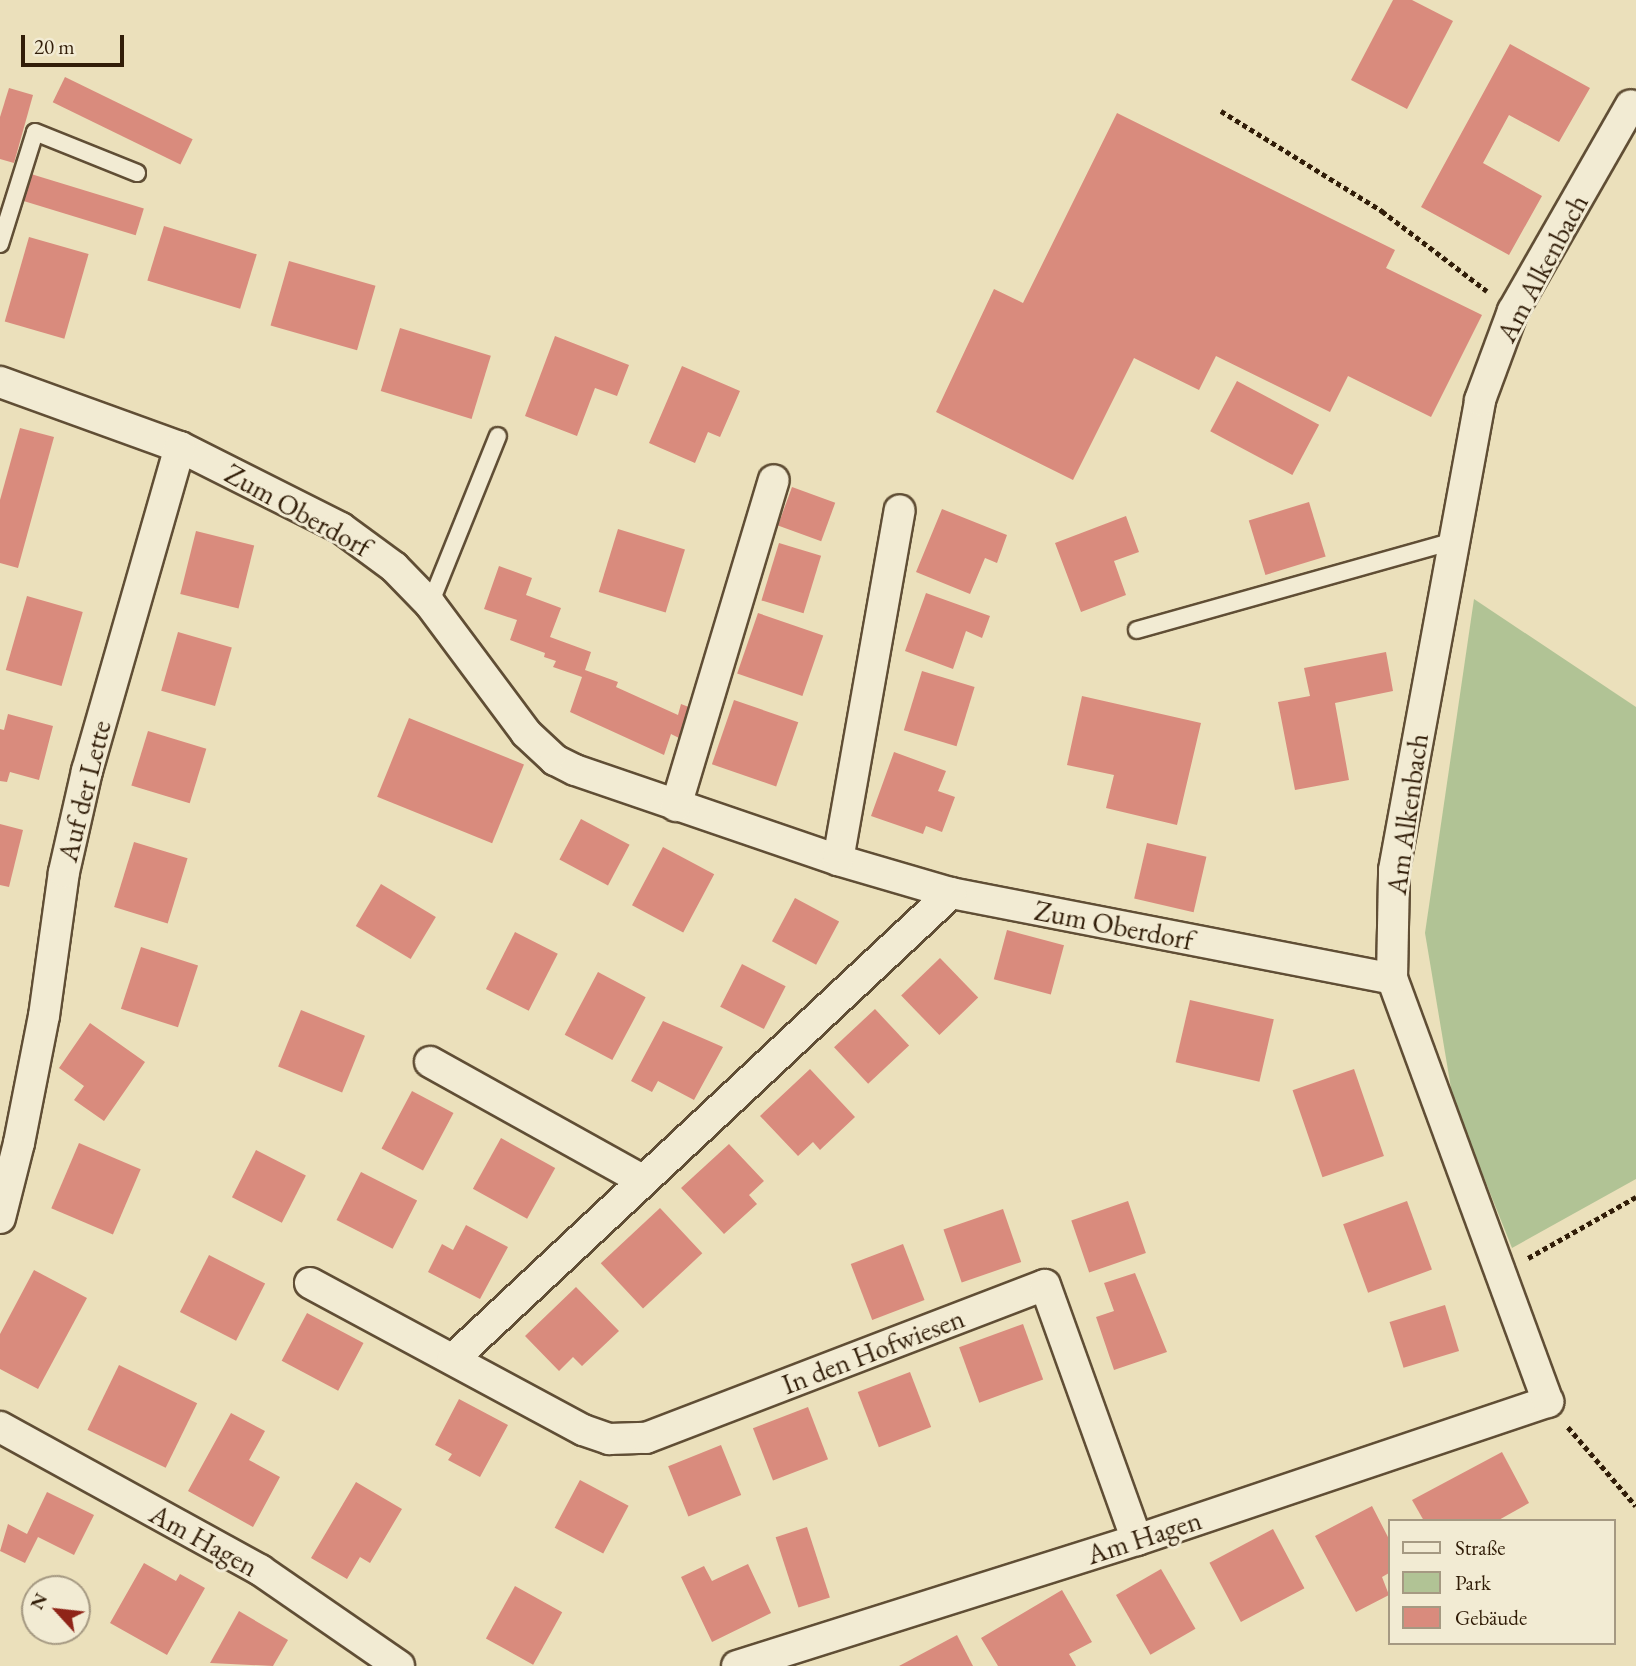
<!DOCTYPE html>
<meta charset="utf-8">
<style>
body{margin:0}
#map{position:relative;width:1636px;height:1666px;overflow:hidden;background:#ebe0bb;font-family:"EB Garamond",serif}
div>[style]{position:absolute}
.green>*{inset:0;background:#b1c395}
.building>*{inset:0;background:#d98b7d;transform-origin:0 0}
.path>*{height:4.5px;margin-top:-2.25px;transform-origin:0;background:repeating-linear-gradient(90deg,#311d08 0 5px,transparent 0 8.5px)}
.roads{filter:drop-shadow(2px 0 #604e35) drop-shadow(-2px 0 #604e35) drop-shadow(0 2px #604e35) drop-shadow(0 -2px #604e35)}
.lane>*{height:16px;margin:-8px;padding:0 8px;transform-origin:8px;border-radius:8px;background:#f2ebd3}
.street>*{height:30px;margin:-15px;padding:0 15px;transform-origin:15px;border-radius:15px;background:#f2ebd3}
span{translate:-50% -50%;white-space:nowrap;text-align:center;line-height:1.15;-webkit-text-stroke:6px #f2ebd3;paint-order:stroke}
.street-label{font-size:28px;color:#311d08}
.legend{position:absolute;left:1388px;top:1519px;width:228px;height:126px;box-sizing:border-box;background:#f2ebd3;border:2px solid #a59982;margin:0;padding:9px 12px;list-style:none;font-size:21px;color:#311d08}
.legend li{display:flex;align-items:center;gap:14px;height:35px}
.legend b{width:35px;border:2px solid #a59982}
.north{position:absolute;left:21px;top:1575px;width:70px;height:70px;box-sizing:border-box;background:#f2ebd3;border:2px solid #a59982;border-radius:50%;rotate:297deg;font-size:19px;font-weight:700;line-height:28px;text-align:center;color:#311d08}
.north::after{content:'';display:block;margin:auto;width:24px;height:32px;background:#8f2418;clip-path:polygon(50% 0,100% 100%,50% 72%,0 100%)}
.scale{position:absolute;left:21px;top:35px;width:103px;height:32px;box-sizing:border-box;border:4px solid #311d08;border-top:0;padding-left:9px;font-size:21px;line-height:24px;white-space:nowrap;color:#311d08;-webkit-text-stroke:5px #f2ebd3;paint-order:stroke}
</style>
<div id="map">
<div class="green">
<div style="clip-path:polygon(1474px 599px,1636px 707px,1636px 1179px,1512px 1248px,1453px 1100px,1425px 933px)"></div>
</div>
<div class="building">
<div style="clip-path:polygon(1393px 0,1412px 0,1453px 21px,1407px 109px,1351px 80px)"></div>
<div style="clip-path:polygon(1510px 44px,1590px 88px,1559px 142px,1509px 115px,1483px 163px,1542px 196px,1509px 255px,1421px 207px)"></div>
<div style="left:65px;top:77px;width:142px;height:28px;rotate:26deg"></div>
<div style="clip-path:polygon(9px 88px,33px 95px,14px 163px,0 159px,0 117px)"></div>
<div style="clip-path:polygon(1117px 113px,1395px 250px,1386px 268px,1482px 315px,1431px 417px,1348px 376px,1330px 412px,1216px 356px,1199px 390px,1134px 358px,1073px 480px,936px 412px,994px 289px,1023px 303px)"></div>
<div style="left:31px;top:174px;width:118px;height:28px;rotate:17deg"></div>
<div style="left:164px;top:226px;width:97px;height:57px;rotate:17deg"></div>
<div style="left:29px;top:237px;width:62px;height:88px;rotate:16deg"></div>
<div style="left:289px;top:261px;width:90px;height:67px;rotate:16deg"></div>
<div style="left:400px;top:328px;width:95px;height:66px;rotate:17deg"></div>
<div style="clip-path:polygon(555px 336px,629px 365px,617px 396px,595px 388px,577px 436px,525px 416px)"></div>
<div style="clip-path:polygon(682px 366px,740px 391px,720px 437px,708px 432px,695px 463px,649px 443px)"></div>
<div style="left:1237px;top:381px;width:93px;height:57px;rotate:28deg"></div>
<div style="clip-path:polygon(20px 428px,54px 437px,18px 568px,0 563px,0 500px)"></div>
<div style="left:792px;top:487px;width:46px;height:41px;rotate:20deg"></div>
<div style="left:1309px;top:502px;width:57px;height:63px;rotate:73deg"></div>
<div style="clip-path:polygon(942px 509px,1007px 535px,997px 563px,985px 558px,970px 594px,916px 572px)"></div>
<div style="clip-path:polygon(1126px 516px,1139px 552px,1114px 561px,1126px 595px,1081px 612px,1055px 543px)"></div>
<div style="left:618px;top:529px;width:70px;height:66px;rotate:17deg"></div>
<div style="left:196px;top:531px;width:60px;height:65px;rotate:14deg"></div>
<div style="left:779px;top:543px;width:44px;height:60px;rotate:17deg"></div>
<div style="clip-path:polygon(499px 566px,532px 578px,526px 595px,561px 608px,550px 637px,591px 652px,585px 670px,618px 682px,616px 687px,678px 715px,681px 704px,694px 709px,685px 741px,671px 734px,664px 755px,570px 712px,582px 677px,553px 667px,556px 661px,544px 657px,545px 653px,510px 640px,517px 620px,484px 609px)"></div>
<div style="clip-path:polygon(926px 593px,990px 616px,982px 638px,966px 631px,953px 669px,905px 651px)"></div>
<div style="left:27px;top:596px;width:58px;height:77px;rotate:16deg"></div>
<div style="left:758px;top:613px;width:69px;height:64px;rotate:19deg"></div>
<div style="left:178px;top:632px;width:56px;height:61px;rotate:16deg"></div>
<div style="clip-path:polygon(1386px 652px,1393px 691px,1335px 703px,1349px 780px,1295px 790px,1278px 702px,1310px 696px,1304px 668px)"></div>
<div style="left:922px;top:671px;width:55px;height:62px;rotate:17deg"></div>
<div style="clip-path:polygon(1082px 696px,1201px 723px,1177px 825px,1106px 808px,1114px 775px,1067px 765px)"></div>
<div style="left:734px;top:700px;width:68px;height:68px;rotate:19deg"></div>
<div style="clip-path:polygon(8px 714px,53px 726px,39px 780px,10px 772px,7px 782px,0 781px,0 729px,4px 730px)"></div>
<div style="left:409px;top:718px;width:124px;height:85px;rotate:22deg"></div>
<div style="left:148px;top:731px;width:61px;height:57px;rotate:17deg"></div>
<div style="clip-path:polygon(894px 752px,946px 771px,938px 791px,955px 797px,942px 832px,926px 826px,923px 834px,871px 816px)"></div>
<div style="left:581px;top:819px;width:55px;height:46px;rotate:28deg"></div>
<div style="clip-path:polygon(0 824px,23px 830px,9px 887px,0 885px)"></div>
<div style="left:134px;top:842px;width:56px;height:68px;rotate:17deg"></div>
<div style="left:1147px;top:843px;width:61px;height:57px;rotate:13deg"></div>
<div style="left:663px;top:847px;width:58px;height:66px;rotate:28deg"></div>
<div style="left:381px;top:884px;width:64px;height:49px;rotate:31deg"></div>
<div style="left:795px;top:898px;width:50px;height:49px;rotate:28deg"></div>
<div style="left:1007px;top:930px;width:59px;height:51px;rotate:15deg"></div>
<div style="left:515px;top:932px;width:48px;height:64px;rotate:27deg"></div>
<div style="left:141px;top:947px;width:60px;height:65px;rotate:18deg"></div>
<div style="left:940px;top:958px;width:55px;height:54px;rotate:46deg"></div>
<div style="left:742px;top:964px;width:49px;height:48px;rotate:27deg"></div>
<div style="left:598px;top:972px;width:54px;height:71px;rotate:28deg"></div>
<div style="left:1190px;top:1000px;width:86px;height:64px;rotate:13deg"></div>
<div style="left:875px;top:1009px;width:50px;height:56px;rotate:47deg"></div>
<div style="left:301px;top:1010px;width:69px;height:61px;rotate:22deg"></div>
<div style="clip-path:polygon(663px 1021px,723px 1047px,694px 1100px,658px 1081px,652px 1092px,631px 1081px)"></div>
<div style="clip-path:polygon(90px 1023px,145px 1062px,104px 1121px,74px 1100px,84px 1086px,59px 1068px)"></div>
<div style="clip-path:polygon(810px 1069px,855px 1117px,820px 1150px,813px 1142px,798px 1156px,760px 1116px)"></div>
<div style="left:1354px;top:1069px;width:92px;height:65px;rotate:71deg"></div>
<div style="left:412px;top:1091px;width:47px;height:65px;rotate:28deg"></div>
<div style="left:501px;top:1138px;width:62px;height:58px;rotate:29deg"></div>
<div style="left:79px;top:1143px;width:67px;height:71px;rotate:23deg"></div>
<div style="clip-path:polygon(729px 1144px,764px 1181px,749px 1195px,757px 1204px,724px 1234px,681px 1188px)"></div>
<div style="left:256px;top:1150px;width:56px;height:53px;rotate:27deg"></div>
<div style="left:361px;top:1172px;width:63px;height:54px;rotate:27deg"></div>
<div style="left:1128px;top:1201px;width:55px;height:60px;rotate:71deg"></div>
<div style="left:1407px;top:1201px;width:73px;height:68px;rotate:70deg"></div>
<div style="left:660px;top:1208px;width:62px;height:81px;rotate:47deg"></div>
<div style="left:1003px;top:1209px;width:56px;height:63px;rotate:71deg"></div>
<div style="clip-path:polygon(466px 1225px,508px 1247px,480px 1299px,428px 1272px,442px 1244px,453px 1250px)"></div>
<div style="left:903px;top:1244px;width:60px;height:56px;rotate:69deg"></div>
<div style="left:209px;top:1255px;width:63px;height:64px;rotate:27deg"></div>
<div style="clip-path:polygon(34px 1270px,87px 1298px,38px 1389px,0 1369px,0 1334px)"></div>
<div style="clip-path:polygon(1135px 1273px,1167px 1352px,1114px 1370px,1096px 1317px,1114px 1311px,1104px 1283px)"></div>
<div style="clip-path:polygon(576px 1287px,619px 1331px,582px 1366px,573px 1357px,559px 1371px,525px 1336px)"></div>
<div style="left:1445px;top:1305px;width:48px;height:58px;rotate:73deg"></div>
<div style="left:307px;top:1313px;width:64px;height:54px;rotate:28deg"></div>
<div style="left:1023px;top:1324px;width:59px;height:68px;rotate:70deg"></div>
<div style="left:119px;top:1365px;width:87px;height:72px;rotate:26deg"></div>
<div style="left:910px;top:1372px;width:59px;height:56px;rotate:69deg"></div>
<div style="clip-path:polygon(459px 1399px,508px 1425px,480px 1477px,448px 1460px,452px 1454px,435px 1445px)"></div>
<div style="left:808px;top:1407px;width:56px;height:59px;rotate:69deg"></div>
<div style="clip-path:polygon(231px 1413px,265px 1431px,249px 1460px,280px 1477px,253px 1527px,188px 1491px)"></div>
<div style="left:721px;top:1445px;width:54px;height:57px;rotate:68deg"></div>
<div style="clip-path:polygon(1502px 1452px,1529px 1503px,1497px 1521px,1424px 1521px,1412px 1500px)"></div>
<div style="left:580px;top:1480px;width:55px;height:54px;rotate:28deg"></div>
<div style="clip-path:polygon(356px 1482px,402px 1509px,370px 1563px,360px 1557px,347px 1579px,311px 1558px)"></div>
<div style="clip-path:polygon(47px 1492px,94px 1515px,74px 1555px,38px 1537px,25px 1563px,0 1551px,8px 1524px,27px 1534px)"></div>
<div style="clip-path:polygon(1372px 1506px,1389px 1539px,1389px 1573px,1382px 1577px,1389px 1595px,1356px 1612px,1315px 1536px)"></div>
<div style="left:807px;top:1527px;width:74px;height:33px;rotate:72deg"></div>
<div style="left:1273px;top:1529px;width:67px;height:72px;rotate:62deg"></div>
<div style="clip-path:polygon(144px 1563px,176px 1581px,180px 1574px,205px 1588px,167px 1655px,110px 1623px)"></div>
<div style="clip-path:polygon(748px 1564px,771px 1613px,712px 1642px,681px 1577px,704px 1566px,712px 1581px)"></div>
<div style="left:1161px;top:1569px;width:69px;height:52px;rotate:60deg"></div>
<div style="left:515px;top:1586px;width:54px;height:60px;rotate:29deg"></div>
<div style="clip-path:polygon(1062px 1590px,1092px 1642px,1069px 1654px,1076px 1666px,998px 1666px,981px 1638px)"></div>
<div style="clip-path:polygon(239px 1611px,288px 1640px,273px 1666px,210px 1663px)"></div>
<div style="clip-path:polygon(957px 1635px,973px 1666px,899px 1666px)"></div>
</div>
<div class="path">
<div style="left:1221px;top:111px;width:190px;rotate:31.8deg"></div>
<div style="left:1382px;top:211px;width:132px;rotate:37.3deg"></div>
<div style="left:1528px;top:1258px;width:124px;rotate:-29.5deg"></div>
<div style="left:1568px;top:1427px;width:104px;rotate:49.3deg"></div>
</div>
<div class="roads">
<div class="lane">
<div style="left:0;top:244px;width:117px;rotate:-72.6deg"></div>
<div style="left:35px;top:132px;width:110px;rotate:21.9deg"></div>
<div style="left:430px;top:604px;width:181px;rotate:-68deg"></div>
<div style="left:1137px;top:630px;width:328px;rotate:-15.7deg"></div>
</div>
<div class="street">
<div style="left:0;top:382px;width:191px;rotate:19.9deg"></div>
<div style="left:180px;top:447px;width:180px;rotate:26.7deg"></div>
<div style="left:341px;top:528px;width:66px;rotate:36.3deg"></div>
<div style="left:394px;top:567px;width:52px;rotate:45.8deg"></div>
<div style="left:430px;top:604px;width:161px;rotate:53.3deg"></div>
<div style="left:526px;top:733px;width:40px;rotate:43deg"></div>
<div style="left:555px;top:760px;width:22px;rotate:27deg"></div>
<div style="left:575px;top:770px;width:278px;rotate:18.9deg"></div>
<div style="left:838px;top:860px;width:118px;rotate:16.3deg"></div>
<div style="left:951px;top:893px;width:449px;rotate:11deg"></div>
<div style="left:676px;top:806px;width:340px;rotate:-73.3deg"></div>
<div style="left:838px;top:860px;width:355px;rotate:-80deg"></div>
<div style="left:430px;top:1062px;width:243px;rotate:29.1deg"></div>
<div style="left:0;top:1218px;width:77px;rotate:-75.8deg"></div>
<div style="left:19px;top:1143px;width:129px;rotate:-78.9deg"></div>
<div style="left:44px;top:1016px;width:145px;rotate:-82.1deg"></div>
<div style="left:64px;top:872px;width:104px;rotate:-77.2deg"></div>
<div style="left:87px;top:771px;width:337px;rotate:-74deg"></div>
<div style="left:310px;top:1283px;width:310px;rotate:28.3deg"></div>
<div style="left:583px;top:1430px;width:28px;rotate:19deg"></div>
<div style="left:609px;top:1439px;width:37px;rotate:-2deg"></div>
<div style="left:646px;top:1438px;width:427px;rotate:-21deg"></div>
<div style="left:1045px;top:1285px;width:271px;rotate:70.2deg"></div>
<div style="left:453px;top:1359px;width:682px;rotate:-43.1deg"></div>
<div style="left:0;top:1427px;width:297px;rotate:28.8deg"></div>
<div style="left:260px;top:1570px;width:169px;rotate:34.6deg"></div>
<div style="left:737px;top:1666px;width:419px;rotate:-17.5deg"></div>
<div style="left:1137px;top:1540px;width:434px;rotate:-18.6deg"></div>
<div style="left:1548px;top:1402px;width:451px;rotate:-110.2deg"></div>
<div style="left:1392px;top:979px;width:109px;rotate:-88.9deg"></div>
<div style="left:1394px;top:870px;width:478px;rotate:-79.6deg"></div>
<div style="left:1480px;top:400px;width:95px;rotate:-69.7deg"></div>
<div style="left:1513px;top:311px;width:237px;rotate:-60.2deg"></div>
</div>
</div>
<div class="street-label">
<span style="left:1542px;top:268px;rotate:-62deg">Am Alkenbach</span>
<span style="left:298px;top:510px;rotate:29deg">Zum Oberdorf</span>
<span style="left:84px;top:791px;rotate:-76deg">Auf der Lette</span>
<span style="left:1407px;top:814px;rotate:-82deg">Am Alkenbach</span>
<span style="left:1114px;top:925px;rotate:11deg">Zum Oberdorf</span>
<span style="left:873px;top:1351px;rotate:-21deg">In den Hofwiesen</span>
<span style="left:1144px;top:1537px;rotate:-18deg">Am Hagen</span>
<span style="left:204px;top:1540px;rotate:29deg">Am Hagen</span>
</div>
<ul class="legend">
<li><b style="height:9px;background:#f2ebd3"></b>Straße</li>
<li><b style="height:19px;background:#b1c395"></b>Park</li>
<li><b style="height:19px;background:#d98b7d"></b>Gebäude</li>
</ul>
<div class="north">N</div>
<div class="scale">20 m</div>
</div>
